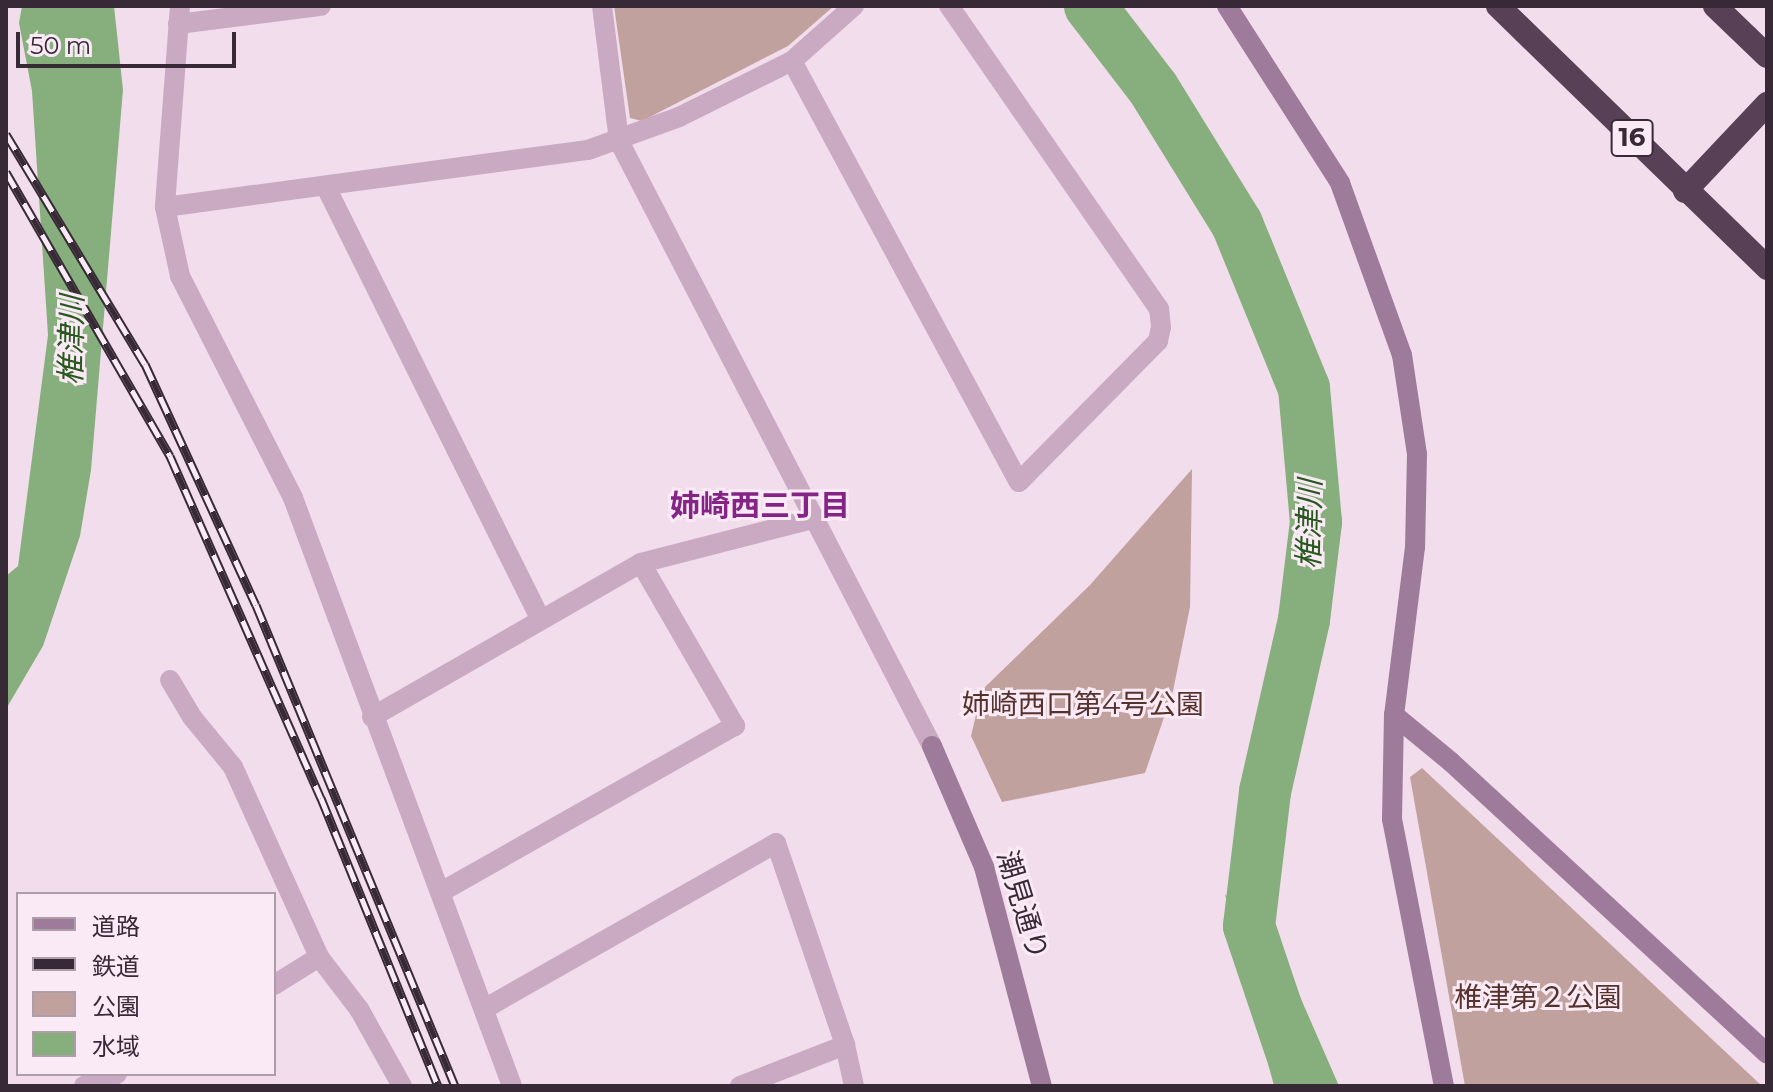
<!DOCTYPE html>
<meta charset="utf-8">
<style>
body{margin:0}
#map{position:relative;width:1773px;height:1092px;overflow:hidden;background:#f2ddec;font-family:Montserrat,"Noto Sans JP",sans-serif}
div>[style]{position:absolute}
.green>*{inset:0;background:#c1a19d}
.water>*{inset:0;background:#87af7d}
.river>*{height:52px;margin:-26px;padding:0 26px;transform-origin:26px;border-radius:26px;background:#87af7d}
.street>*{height:20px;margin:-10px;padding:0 10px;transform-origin:10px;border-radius:10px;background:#caa9c3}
.secondary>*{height:20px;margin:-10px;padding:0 10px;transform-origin:10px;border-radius:10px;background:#9e7b9a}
.highway>*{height:24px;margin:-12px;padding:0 12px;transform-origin:12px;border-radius:12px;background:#584057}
.rail>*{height:9px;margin-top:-4.5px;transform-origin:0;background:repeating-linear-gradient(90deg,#faeaf5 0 18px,#382937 0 36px);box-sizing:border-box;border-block:2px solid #382937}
span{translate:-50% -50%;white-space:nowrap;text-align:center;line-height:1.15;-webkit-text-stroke:6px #faeaf5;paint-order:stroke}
.shield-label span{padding:2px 6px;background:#faeaf5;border:2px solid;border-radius:6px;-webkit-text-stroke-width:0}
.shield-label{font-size:26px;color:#382937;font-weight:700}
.park-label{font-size:28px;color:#56322d}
.street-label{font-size:28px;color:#382937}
.water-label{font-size:30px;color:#29591f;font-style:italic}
.neighbourhood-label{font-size:30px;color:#852386;font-weight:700}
.frame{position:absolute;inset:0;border:8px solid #382937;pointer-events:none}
.legend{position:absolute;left:16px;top:892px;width:260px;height:184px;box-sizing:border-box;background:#faeaf5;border:2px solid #ac9da9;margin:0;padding:10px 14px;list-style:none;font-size:24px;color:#382937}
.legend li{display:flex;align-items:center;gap:16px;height:40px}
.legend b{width:40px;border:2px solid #ac9da9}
.scale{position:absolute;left:16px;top:32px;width:220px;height:36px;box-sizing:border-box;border:4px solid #382937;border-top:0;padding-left:10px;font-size:24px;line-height:28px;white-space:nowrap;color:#382937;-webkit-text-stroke:6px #faeaf5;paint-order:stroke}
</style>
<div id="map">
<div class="green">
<div style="clip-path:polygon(614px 6px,834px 6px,788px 46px,642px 121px,630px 118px)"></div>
<div style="clip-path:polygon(1192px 469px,1190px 607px,1173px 691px,1145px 773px,1002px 802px,971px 736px,982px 690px,1090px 585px)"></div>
<div style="clip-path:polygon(1422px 768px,1762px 1086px,1465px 1086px,1410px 777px)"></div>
</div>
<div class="water">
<div style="clip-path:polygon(22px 6px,114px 6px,123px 90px,91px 470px,80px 536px,43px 646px,6px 709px,6px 576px,18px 566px,48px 335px,32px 91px,19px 23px)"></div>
<div style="clip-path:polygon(1225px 894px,1291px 976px,1339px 1086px,1274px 1086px)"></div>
</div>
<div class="river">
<div style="left:1090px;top:6px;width:103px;rotate:52.5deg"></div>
<div style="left:1153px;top:88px;width:160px;rotate:58.3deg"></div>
<div style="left:1237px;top:224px;width:177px;rotate:67.8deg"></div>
<div style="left:1304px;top:388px;width:135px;rotate:84.9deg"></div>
<div style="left:1316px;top:522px;width:99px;rotate:97deg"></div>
<div style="left:1304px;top:620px;width:176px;rotate:102.8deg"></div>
<div style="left:1265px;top:792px;width:135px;rotate:96.8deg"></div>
<div style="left:1249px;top:926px;width:169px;rotate:71.4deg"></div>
</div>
<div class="street">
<div style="left:180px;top:6px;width:202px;rotate:94.3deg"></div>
<div style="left:165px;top:207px;width:71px;rotate:77.7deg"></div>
<div style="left:180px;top:276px;width:249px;rotate:63deg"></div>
<div style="left:293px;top:498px;width:627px;rotate:69.57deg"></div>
<div style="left:602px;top:6px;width:136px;rotate:82.8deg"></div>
<div style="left:619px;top:141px;width:681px;rotate:62.64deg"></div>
<div style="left:178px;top:24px;width:144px;rotate:-7.2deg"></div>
<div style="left:792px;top:61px;width:478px;rotate:61.7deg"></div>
<div style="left:1019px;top:482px;width:198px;rotate:-45.4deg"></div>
<div style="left:1158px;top:341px;width:14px;rotate:-78deg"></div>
<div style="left:1161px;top:327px;width:18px;rotate:-96deg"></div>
<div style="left:1159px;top:309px;width:369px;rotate:-124.7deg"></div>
<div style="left:326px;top:187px;width:482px;rotate:63.6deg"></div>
<div style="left:165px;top:207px;width:427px;rotate:-7.7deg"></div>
<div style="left:588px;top:150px;width:97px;rotate:-19.9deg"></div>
<div style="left:679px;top:117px;width:126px;rotate:-26.4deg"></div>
<div style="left:792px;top:61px;width:83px;rotate:-41.6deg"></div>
<div style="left:170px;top:680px;width:43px;rotate:59.3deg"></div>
<div style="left:192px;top:717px;width:65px;rotate:50.6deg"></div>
<div style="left:233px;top:767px;width:209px;rotate:65.6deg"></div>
<div style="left:319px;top:957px;width:66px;rotate:52.4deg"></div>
<div style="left:359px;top:1009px;width:88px;rotate:60.8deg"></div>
<div style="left:372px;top:717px;width:310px;rotate:-29.8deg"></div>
<div style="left:641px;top:563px;width:181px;rotate:-14.4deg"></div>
<div style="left:441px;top:892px;width:338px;rotate:-29.5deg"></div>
<div style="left:735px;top:726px;width:188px;rotate:-120deg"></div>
<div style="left:274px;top:985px;width:53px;rotate:-31.9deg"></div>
<div style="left:484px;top:1009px;width:336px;rotate:-29.6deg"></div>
<div style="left:776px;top:843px;width:213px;rotate:71.1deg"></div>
<div style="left:845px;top:1045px;width:42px;rotate:77.6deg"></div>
<div style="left:84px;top:1086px;width:35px;rotate:-20deg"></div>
<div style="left:740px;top:1086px;width:113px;rotate:-21.3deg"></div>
</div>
<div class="secondary">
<div style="left:1227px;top:6px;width:210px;rotate:57.4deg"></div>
<div style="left:1340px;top:183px;width:183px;rotate:70.2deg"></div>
<div style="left:1402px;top:355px;width:100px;rotate:81.4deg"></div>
<div style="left:1417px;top:454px;width:93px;rotate:91.2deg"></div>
<div style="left:1415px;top:547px;width:169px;rotate:97.1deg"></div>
<div style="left:1394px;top:715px;width:104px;rotate:91.1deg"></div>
<div style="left:1392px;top:819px;width:272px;rotate:79deg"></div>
<div style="left:1394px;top:715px;width:74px;rotate:39.5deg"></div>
<div style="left:1451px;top:762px;width:430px;rotate:42.7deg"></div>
<div style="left:932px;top:746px;width:132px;rotate:66.7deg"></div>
<div style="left:984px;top:867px;width:227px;rotate:75.2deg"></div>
</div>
<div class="highway">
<div style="left:1498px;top:6px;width:376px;rotate:44.2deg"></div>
<div style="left:1715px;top:6px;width:72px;rotate:43.9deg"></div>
<div style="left:1685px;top:191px;width:120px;rotate:-46.7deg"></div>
</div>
<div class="rail">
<div style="left:6px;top:134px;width:269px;rotate:58.9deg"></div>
<div style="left:145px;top:364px;width:265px;rotate:65.3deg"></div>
<div style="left:256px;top:605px;width:521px;rotate:67.52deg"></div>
<div style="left:6px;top:172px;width:328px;rotate:60deg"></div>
<div style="left:170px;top:456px;width:374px;rotate:66.2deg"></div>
<div style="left:321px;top:798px;width:311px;rotate:67.9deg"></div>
</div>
<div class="shield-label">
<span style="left:1632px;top:138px">16</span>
</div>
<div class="park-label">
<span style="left:1083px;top:704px">姉崎西口第4号公園</span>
<span style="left:1538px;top:997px">椎津第２公園</span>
</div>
<div class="street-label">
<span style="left:1023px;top:905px;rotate:73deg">潮見通り</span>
</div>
<div class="water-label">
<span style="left:72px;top:340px;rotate:-89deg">椎津川</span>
<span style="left:1310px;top:524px;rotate:-89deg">椎津川</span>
</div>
<div class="neighbourhood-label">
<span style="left:760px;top:506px">姉崎西三丁目</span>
</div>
<div class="frame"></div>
<ul class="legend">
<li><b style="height:10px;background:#9e7b9a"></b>道路</li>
<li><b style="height:10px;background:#382937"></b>鉄道</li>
<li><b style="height:22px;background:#c1a19d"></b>公園</li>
<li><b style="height:22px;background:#87af7d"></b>水域</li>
</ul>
<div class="scale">50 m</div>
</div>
